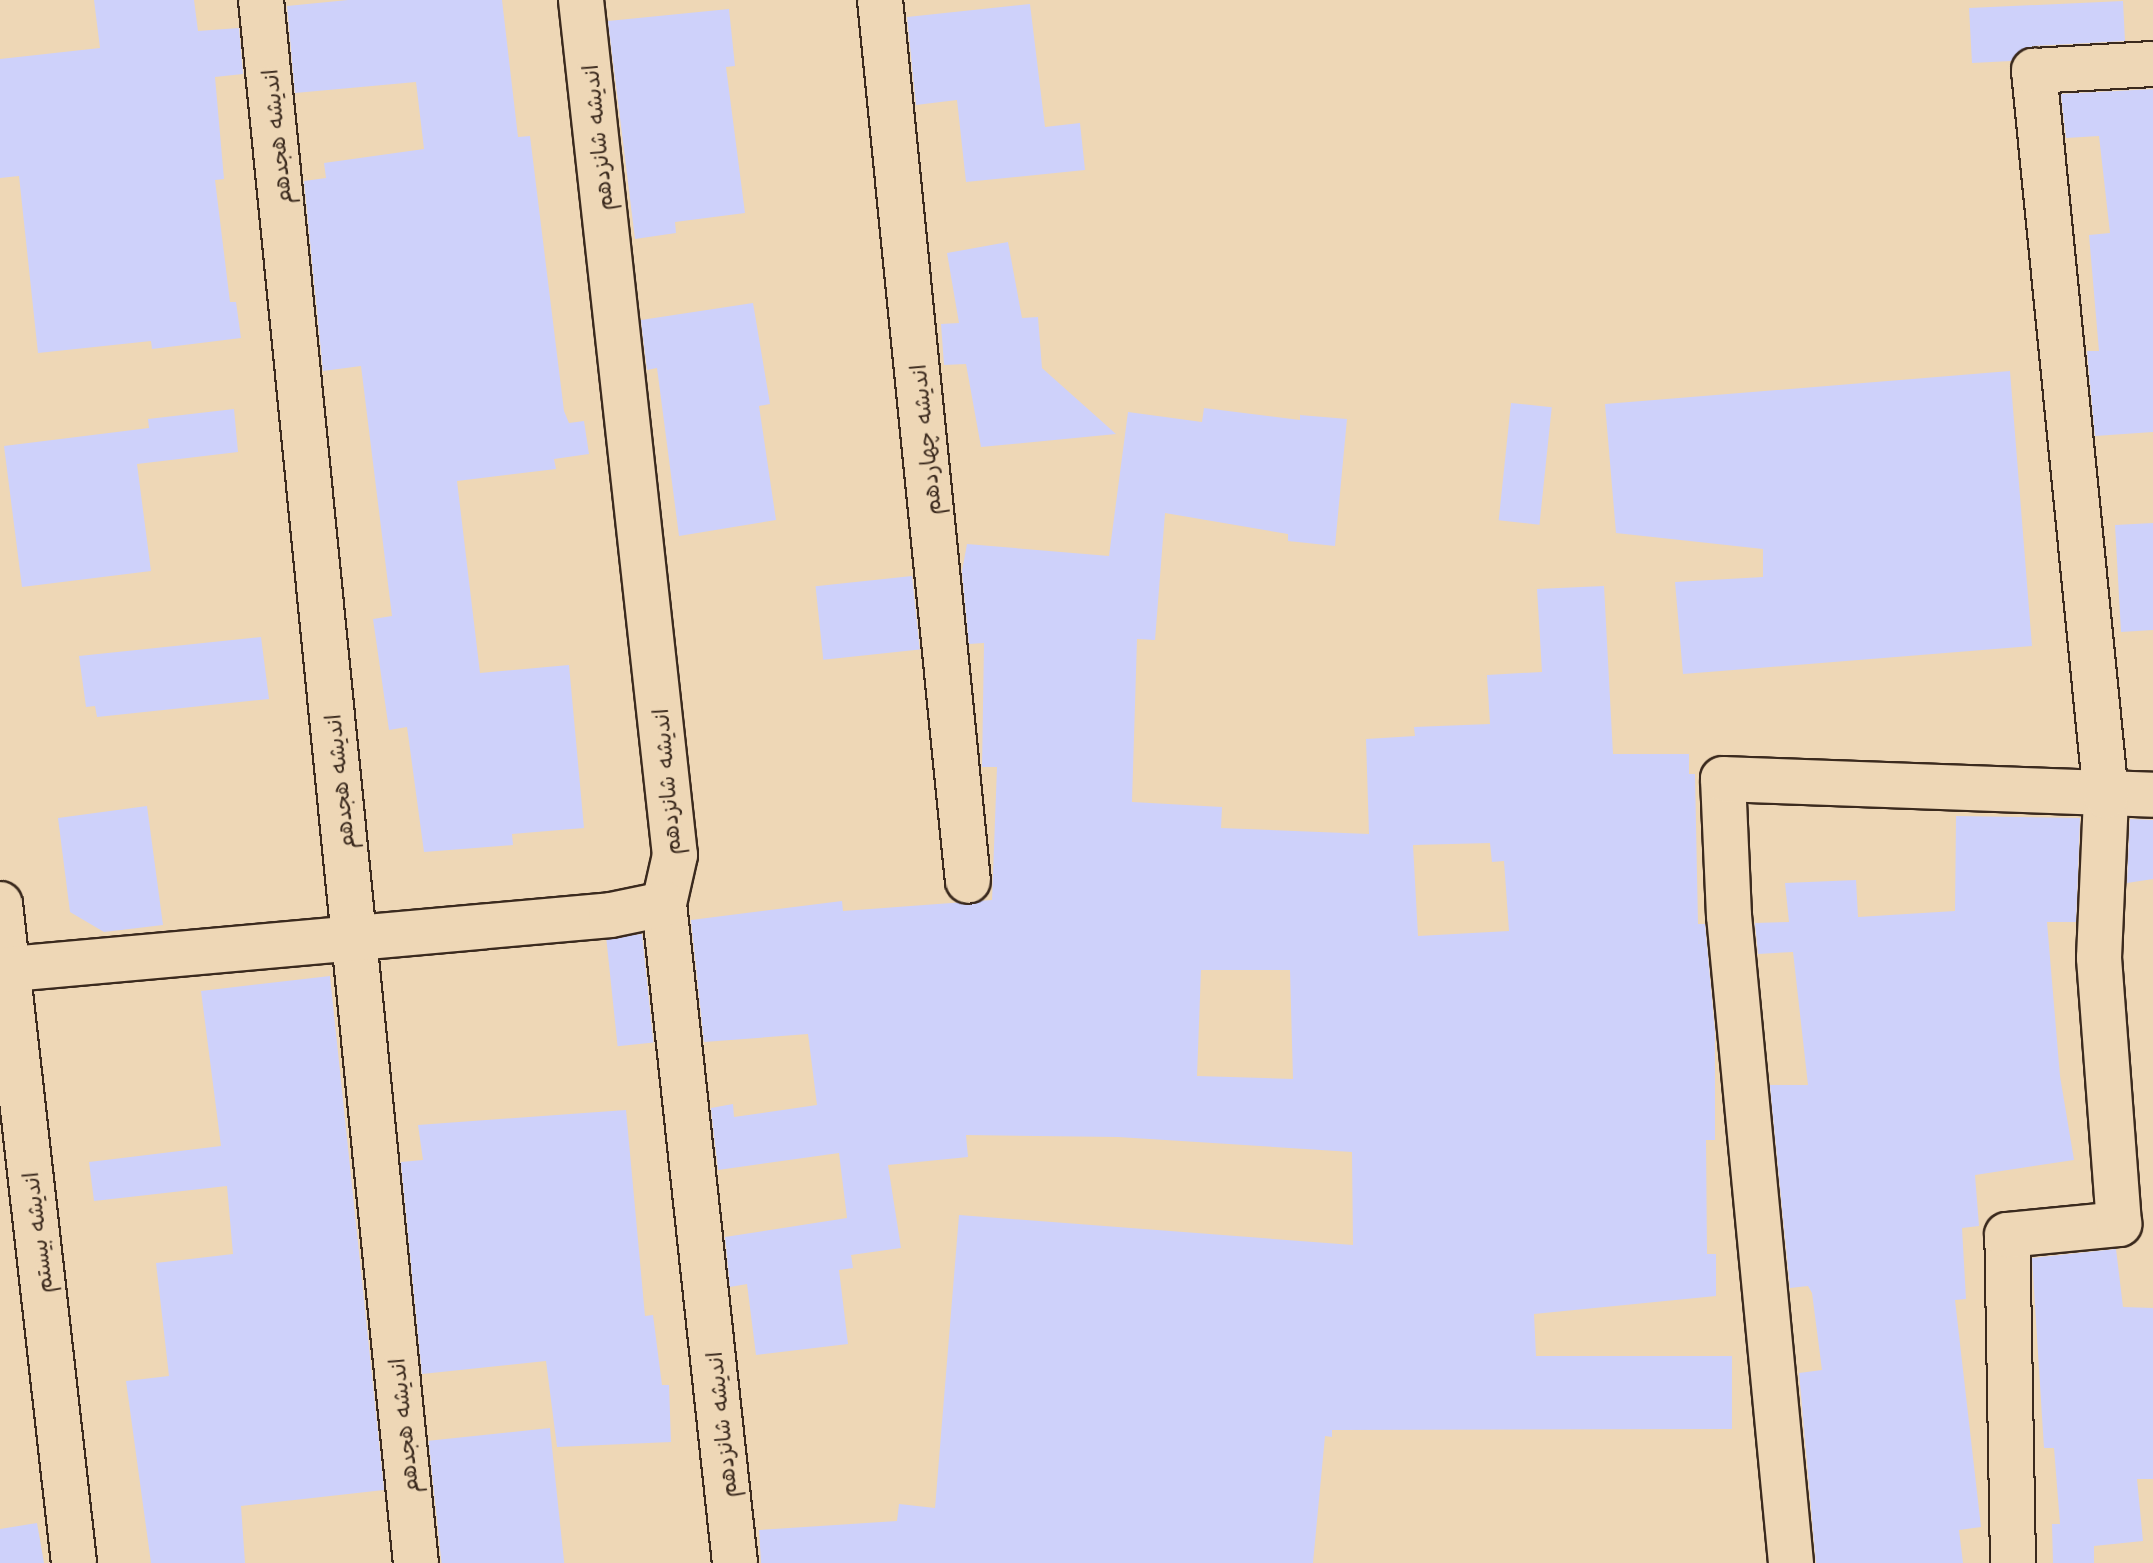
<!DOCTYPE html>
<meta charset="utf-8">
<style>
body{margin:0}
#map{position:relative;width:2153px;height:1563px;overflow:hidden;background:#eed7b6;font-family:"Playpen Sans","Playpen Sans Arabic",sans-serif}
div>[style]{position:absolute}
.building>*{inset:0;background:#ced1fa;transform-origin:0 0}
.roads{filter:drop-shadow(2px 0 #3b2a1e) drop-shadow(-2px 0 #3b2a1e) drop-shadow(0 2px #3b2a1e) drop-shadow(0 -2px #3b2a1e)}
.minor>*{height:44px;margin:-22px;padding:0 22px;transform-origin:22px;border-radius:22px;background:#eed7b6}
span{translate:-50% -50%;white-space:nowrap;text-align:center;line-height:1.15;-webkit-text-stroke:6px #eed7b6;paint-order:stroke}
.street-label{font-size:22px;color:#3b2a1e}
</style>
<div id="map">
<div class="building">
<div style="clip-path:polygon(94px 0,194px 0,198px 31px,239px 28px,243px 74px,215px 77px,224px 179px,215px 180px,230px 302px,236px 302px,241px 338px,152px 349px,151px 341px,38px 353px,19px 176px,0 178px,0 59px,100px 48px)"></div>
<div style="clip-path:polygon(348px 0,502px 0,518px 137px,530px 136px,564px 411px,569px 423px,584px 421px,589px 454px,554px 459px,556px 469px,457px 481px,480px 673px,569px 665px,584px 828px,512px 834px,513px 845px,424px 852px,407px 727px,389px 730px,373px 619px,392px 616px,361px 366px,323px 371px,304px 181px,326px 178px,324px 163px,424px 149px,416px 82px,295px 93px,287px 6px)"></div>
<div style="clip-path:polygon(2123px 1px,2125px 41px,2033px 46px,2011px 61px,1972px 63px,1969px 8px)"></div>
<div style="clip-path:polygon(1030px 4px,1045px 127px,1080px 123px,1085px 170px,966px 182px,957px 100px,916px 105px,907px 17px)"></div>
<div style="clip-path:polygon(729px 9px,735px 66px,726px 67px,745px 213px,675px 222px,676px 233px,635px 239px,608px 21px)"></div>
<div style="clip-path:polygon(2153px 89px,2153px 432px,2095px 436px,2087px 351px,2099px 351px,2089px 235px,2110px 233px,2099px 136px,2066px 138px,2061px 94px)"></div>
<div style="clip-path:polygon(1008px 242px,1022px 318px,1038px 317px,1042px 368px,1116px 434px,981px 447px,966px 364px,944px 365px,941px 324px,959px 323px,947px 253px)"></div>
<div style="clip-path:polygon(753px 303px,770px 404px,759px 406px,776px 520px,679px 536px,657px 368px,647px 370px,641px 320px)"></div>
<div style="clip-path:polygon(2010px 371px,2032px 646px,1683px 674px,1675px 582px,1763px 577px,1763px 549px,1616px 533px,1605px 404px)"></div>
<div style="left:1511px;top:403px;width:41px;height:118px;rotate:6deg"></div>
<div style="clip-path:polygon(evenodd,1204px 408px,1300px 420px,1300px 415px,1347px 419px,1335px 546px,1288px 541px,1288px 534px,1165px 513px,1155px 640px,1137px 639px,1132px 802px,1222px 807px,1221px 828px,1369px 834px,1366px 739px,1415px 736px,1414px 727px,1490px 724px,1487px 675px,1542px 672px,1537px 589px,1604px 586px,1613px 754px,1689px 754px,1689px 774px,1695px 774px,1698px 924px,1705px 924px,1715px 1032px,1715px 1140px,1706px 1140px,1707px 1254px,1716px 1254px,1716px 1296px,1534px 1314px,1536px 1356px,1732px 1356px,1732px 1429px,1332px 1430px,1332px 1437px,1325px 1436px,1313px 1563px,761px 1563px,759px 1530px,897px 1521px,899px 1504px,935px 1508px,959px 1215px,1353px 1245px,1352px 1152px,1118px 1137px,966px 1135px,968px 1157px,888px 1165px,901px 1248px,851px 1255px,853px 1268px,839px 1270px,848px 1344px,756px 1355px,747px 1284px,730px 1287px,725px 1237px,847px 1218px,839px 1153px,718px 1170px,711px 1108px,733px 1104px,734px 1117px,817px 1105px,808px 1034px,704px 1042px,691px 920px,842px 901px,843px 911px,992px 900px,997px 767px,982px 767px,984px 643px,969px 644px,962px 571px,967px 544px,1109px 556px,1128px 412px,1202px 422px,1204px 408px,1490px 843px,1492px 862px,1504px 861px,1509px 931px,1418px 936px,1413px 845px,1490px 843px,1204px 408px,1201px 970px,1290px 970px,1293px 1079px,1197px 1076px,1201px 970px)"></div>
<div style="clip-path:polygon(234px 409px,238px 452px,137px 464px,151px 571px,22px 587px,4px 446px,149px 428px,148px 419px)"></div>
<div style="clip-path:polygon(2153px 523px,2153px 630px,2121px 632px,2115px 525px)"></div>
<div style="left:912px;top:576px;width:74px;height:97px;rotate:84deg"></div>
<div style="clip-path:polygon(261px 637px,269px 699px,97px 717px,95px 706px,86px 707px,79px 656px)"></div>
<div style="clip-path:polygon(147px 806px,163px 925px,104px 932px,70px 912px,58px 818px)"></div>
<div style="clip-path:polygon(1956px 816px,2080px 818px,2076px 922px,2047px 922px,2060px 1076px,2074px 1160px,1975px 1175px,1979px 1226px,1962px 1228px,1966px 1299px,1955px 1300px,1981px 1527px,1959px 1530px,1963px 1563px,1816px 1563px,1799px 1373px,1822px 1370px,1812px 1293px,1808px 1286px,1790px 1288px,1770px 1085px,1808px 1085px,1793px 952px,1758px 954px,1755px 923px,1789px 922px,1785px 883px,1856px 880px,1858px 917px,1955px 911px)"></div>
<div style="clip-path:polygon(2130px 819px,2153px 820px,2153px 879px,2127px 883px)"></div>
<div style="left:642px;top:934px;width:109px;height:36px;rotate:84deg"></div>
<div style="clip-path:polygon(330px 976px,384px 1490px,241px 1506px,245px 1563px,151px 1563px,126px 1381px,169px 1376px,156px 1263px,233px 1254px,227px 1186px,94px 1201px,89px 1162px,221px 1146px,201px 991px)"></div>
<div style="clip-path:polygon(626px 1110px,645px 1316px,653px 1315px,662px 1385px,669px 1385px,671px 1442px,557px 1447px,546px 1361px,422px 1374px,401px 1162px,423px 1160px,418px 1125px)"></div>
<div style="clip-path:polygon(2116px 1249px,2123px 1307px,2153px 1308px,2153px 1479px,2137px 1479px,2143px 1541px,2094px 1546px,2094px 1563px,2053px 1563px,2052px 1524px,2060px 1524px,2054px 1448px,2044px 1448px,2032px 1258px)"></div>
<div style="left:550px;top:1428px;width:136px;height:122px;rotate:84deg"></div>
<div style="clip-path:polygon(37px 1523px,44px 1563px,0 1563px,0 1529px)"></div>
</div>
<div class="roads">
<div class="minor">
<div style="left:261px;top:0;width:1571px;rotate:84.34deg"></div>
<div style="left:581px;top:0;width:860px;rotate:83.73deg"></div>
<div style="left:675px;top:855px;width:50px;rotate:102.7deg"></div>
<div style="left:664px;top:904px;width:663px;rotate:83.85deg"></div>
<div style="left:880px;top:0;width:885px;rotate:84.3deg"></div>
<div style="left:0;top:904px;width:663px;rotate:83.59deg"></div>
<div style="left:0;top:970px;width:613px;rotate:-5.14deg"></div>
<div style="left:611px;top:915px;width:54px;rotate:-11.7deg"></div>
<div style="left:1791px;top:1563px;width:650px;rotate:-95.47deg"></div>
<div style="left:1729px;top:916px;width:137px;rotate:-92.5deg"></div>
<div style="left:1723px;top:779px;width:430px;rotate:2.1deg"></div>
<div style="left:2013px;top:1563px;width:328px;rotate:-91deg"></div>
<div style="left:2007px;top:1235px;width:113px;rotate:-5.6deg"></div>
<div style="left:2119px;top:1224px;width:267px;rotate:-94.3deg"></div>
<div style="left:2099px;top:958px;width:162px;rotate:-87.5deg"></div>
<div style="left:2106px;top:796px;width:729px;rotate:-95.67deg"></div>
<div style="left:2034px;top:71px;width:119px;rotate:-3.4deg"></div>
</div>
</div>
<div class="street-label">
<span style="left:275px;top:137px;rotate:-96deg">اندیشه هجدهم</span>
<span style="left:596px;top:138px;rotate:-96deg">اندیشه شانزدهم</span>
<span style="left:924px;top:440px;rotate:-96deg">اندیشه چهاردهم</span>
<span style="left:338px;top:782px;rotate:-96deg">اندیشه هجدهم</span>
<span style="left:665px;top:782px;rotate:-95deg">اندیشه شانزدهم</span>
<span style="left:36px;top:1233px;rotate:-97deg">اندیشه بیستم</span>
<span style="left:720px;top:1425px;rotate:-96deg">اندیشه شانزدهم</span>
<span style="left:402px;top:1426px;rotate:-96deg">اندیشه هجدهم</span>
</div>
</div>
